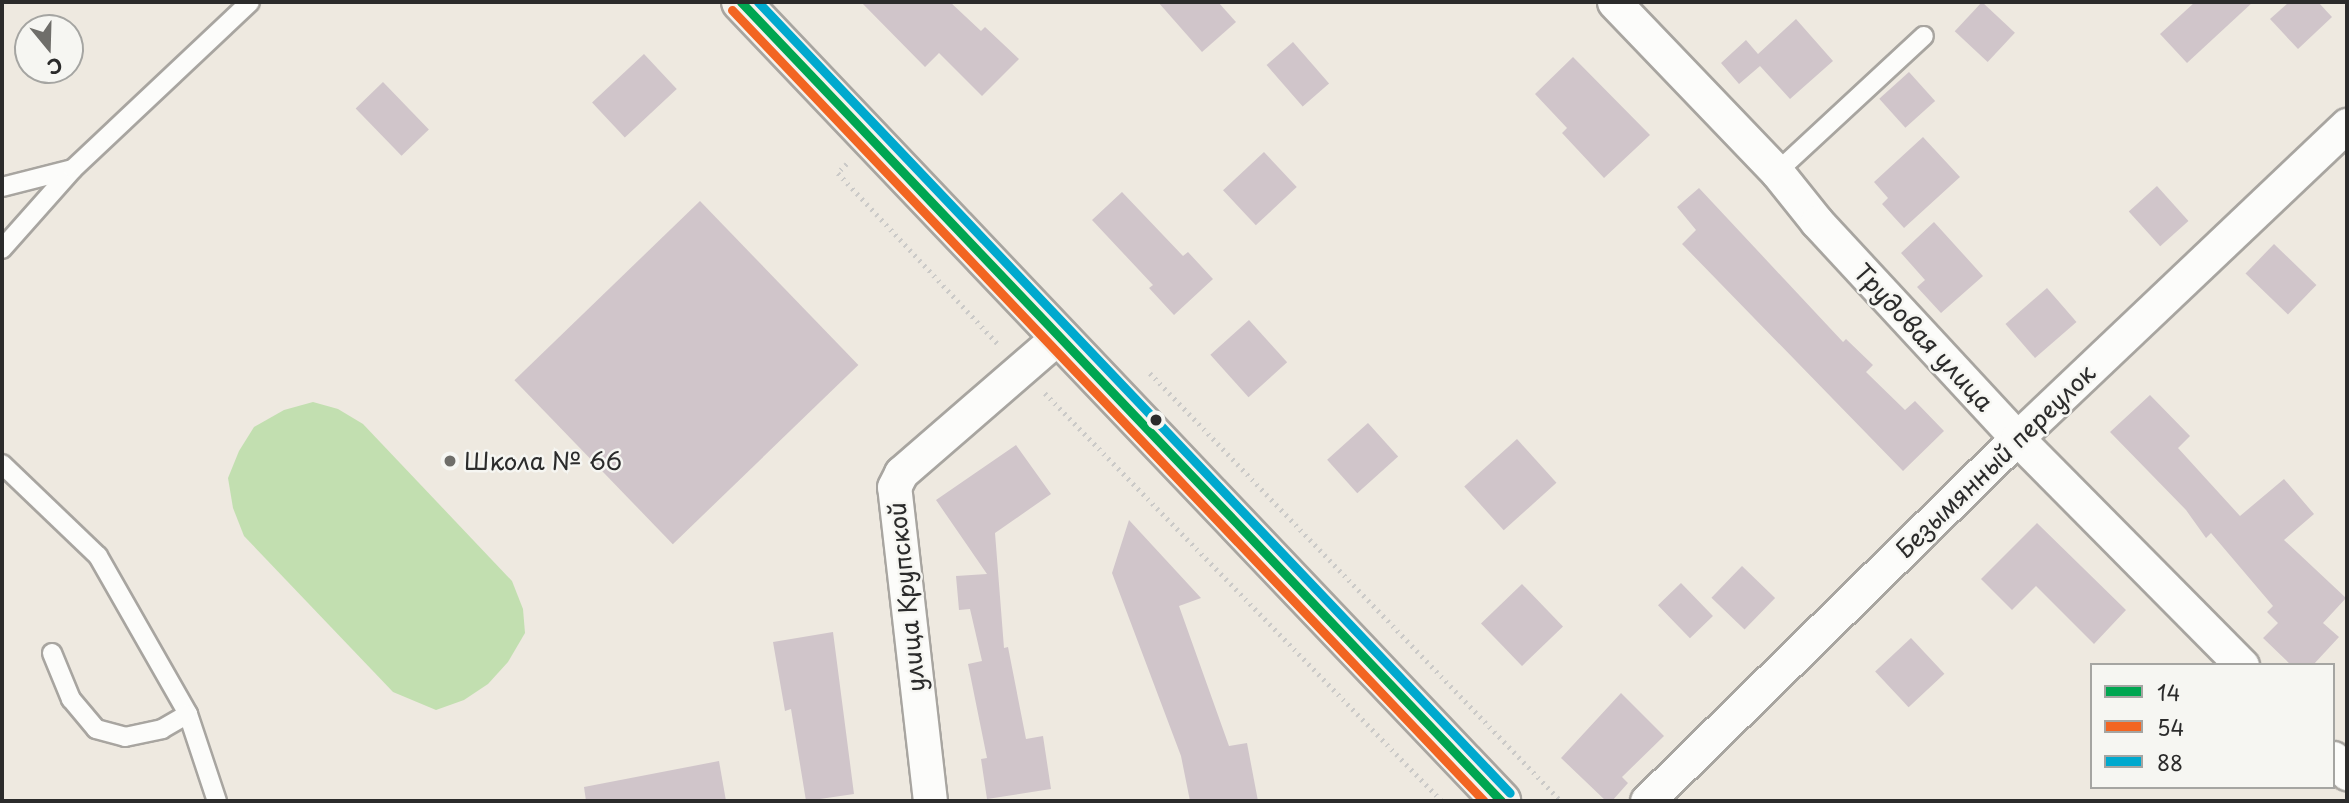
<!DOCTYPE html>
<meta charset="utf-8">
<style>
body{margin:0}
#map{position:relative;width:2349px;height:803px;overflow:hidden;background:#eee9e0;font-family:"Playpen Sans",sans-serif}
div>[style]{position:absolute}
.green>*{inset:0;background:#c2dfb0}
.building>*{inset:0;background:#d0c5ca;transform-origin:0 0}
.path>*{height:4.5px;margin-top:-2.25px;transform-origin:0;background:repeating-linear-gradient(90deg,#cbcac8 0 2px,transparent 0 7px)}
.roads{filter:drop-shadow(2px 0 #a8a5a0) drop-shadow(-2px 0 #a8a5a0) drop-shadow(0 2px #a8a5a0) drop-shadow(0 -2px #a8a5a0)}
.service>*{height:18px;margin:-9px;padding:0 9px;transform-origin:9px;border-radius:9px;background:#fcfcfa}
.minor>*{height:33px;margin:-16.5px;padding:0 16.5px;transform-origin:16.5px;border-radius:16.5px;background:#fcfcfa}
.secondary>*{height:38px;margin:-19px;padding:0 19px;transform-origin:19px;border-radius:19px;background:#f5f2ec}
.bus-1>*{height:9px;margin:-4.5px;padding:0 4.5px;transform-origin:4.5px;border-radius:4.5px;background:#00a651}
.bus-2>*{height:9px;margin:-4.5px;padding:0 4.5px;transform-origin:4.5px;border-radius:4.5px;background:#f26522}
.bus-3>*{height:9px;margin:-4.5px;padding:0 4.5px;transform-origin:4.5px;border-radius:4.5px;background:#00a9ce}
.dots>*{width:19px;height:19px;translate:-50% -50%;box-sizing:border-box;border:4px solid #f6f6f2;border-radius:50%}
span{translate:-50% -50%;white-space:nowrap;text-align:center;line-height:1.15;-webkit-text-stroke:5px #f6f6f2;paint-order:stroke}
.street-label{font-size:24px;color:#2b2b2b}
.poi-label{font-size:24px;color:#2b2b2b}
.left{translate:0 -50%;text-align:left}
.frame{position:absolute;inset:0;border:4px solid #2b2b2b;pointer-events:none}
.legend{position:absolute;left:2090px;top:663px;width:245px;height:126px;box-sizing:border-box;background:#f6f6f2;border:2px solid #a5a5a2;margin:0;padding:9px 12px;list-style:none;font-size:21px;color:#2b2b2b}
.legend li{display:flex;align-items:center;gap:14px;height:35px}
.legend b{width:35px;border:2px solid #a5a5a2}
.north{position:absolute;left:14px;top:14px;width:70px;height:70px;box-sizing:border-box;background:#f6f6f2;border:2px solid #a5a5a2;border-radius:50%;rotate:161deg;font-size:19px;font-weight:700;line-height:28px;text-align:center;color:#2b2b2b}
.north::after{content:'';display:block;margin:auto;width:24px;height:32px;background:#6f6e6a;clip-path:polygon(50% 0,100% 100%,50% 72%,0 100%)}
</style>
<div id="map">
<div class="green">
<div style="clip-path:polygon(313px 402px,338px 409px,363px 424px,512px 581px,523px 609px,525px 633px,508px 662px,488px 684px,464px 700px,436px 710px,393px 692px,244px 536px,233px 508px,228px 478px,239px 451px,254px 427px,284px 410px)"></div>
</div>
<div class="building">
<div style="clip-path:polygon(861px 2px,950px 2px,981px 31px,985px 27px,1019px 59px,982px 96px,939px 53px,925px 67px)"></div>
<div style="clip-path:polygon(1158px 2px,1218px 2px,1236px 22px,1202px 52px)"></div>
<div style="left:1982px;top:2px;width:45px;height:40px;rotate:43deg"></div>
<div style="clip-path:polygon(2195px 2px,2253px 2px,2187px 63px,2160px 34px)"></div>
<div style="clip-path:polygon(2289px 2px,2318px 2px,2332px 17px,2298px 49px,2270px 19px)"></div>
<div style="clip-path:polygon(1796px 19px,1833px 61px,1790px 99px,1760px 66px,1739px 84px,1721px 63px,1746px 40px,1758px 54px)"></div>
<div style="left:1293px;top:42px;width:55px;height:35px;rotate:49deg"></div>
<div style="left:644px;top:54px;width:48px;height:71px;rotate:47deg"></div>
<div style="clip-path:polygon(1573px 57px,1650px 135px,1604px 178px,1562px 133px,1567px 128px,1535px 94px)"></div>
<div style="left:1909px;top:72px;width:39px;height:40px;rotate:48deg"></div>
<div style="left:383px;top:82px;width:66px;height:38px;rotate:46deg"></div>
<div style="clip-path:polygon(1923px 137px,1960px 177px,1904px 228px,1882px 204px,1888px 198px,1874px 182px)"></div>
<div style="left:1264px;top:152px;width:48px;height:56px;rotate:47deg"></div>
<div style="left:2157px;top:186px;width:47px;height:38px;rotate:48deg"></div>
<div style="clip-path:polygon(1699px 188px,1843px 342px,1846px 339px,1873px 365px,1866px 372px,1905px 410px,1915px 401px,1944px 431px,1903px 471px,1682px 244px,1696px 230px,1677px 207px)"></div>
<div style="clip-path:polygon(1122px 192px,1183px 256px,1188px 252px,1213px 279px,1174px 315px,1149px 288px,1153px 285px,1092px 220px)"></div>
<div style="left:700px;top:201px;width:228px;height:258px;rotate:46deg"></div>
<div style="clip-path:polygon(1934px 222px,1983px 276px,1941px 313px,1917px 287px,1925px 280px,1901px 253px)"></div>
<div style="left:2274px;top:244px;width:59px;height:41px;rotate:44deg"></div>
<div style="left:2047px;top:288px;width:45px;height:55px;rotate:49deg"></div>
<div style="left:1249px;top:320px;width:57px;height:52px;rotate:48deg"></div>
<div style="clip-path:polygon(2150px 395px,2190px 436px,2178px 448px,2240px 516px,2284px 479px,2314px 514px,2284px 540px,2346px 598px,2323px 623px,2339px 637px,2313px 665px,2291px 665px,2263px 638px,2278px 623px,2267px 612px,2273px 606px,2211px 533px,2206px 538px,2186px 510px,2110px 432px)"></div>
<div style="left:1368px;top:423px;width:45px;height:55px;rotate:48deg"></div>
<div style="left:1517px;top:439px;width:59px;height:71px;rotate:48deg"></div>
<div style="clip-path:polygon(1016px 445px,1051px 494px,995px 533px,1004px 648px,1008px 647px,1026px 739px,1043px 736px,1051px 789px,987px 799px,981px 759px,987px 758px,968px 664px,982px 661px,970px 609px,959px 610px,956px 576px,987px 574px,936px 500px)"></div>
<div style="clip-path:polygon(1129px 520px,1201px 598px,1179px 606px,1229px 746px,1247px 743px,1258px 801px,1190px 801px,1181px 756px,1112px 573px)"></div>
<div style="clip-path:polygon(2037px 523px,2126px 610px,2094px 644px,2036px 586px,2012px 610px,1981px 579px)"></div>
<div style="left:1742px;top:566px;width:46px;height:44px;rotate:44deg"></div>
<div style="left:1681px;top:583px;width:46px;height:32px;rotate:46deg"></div>
<div style="left:1522px;top:584px;width:59px;height:57px;rotate:46deg"></div>
<div style="clip-path:polygon(833px 632px,854px 794px,806px 801px,791px 709px,785px 711px,773px 642px)"></div>
<div style="left:1911px;top:638px;width:49px;height:49px;rotate:47deg"></div>
<div style="clip-path:polygon(1621px 693px,1664px 736px,1622px 777px,1628px 783px,1612px 801px,1606px 801px,1561px 758px)"></div>
<div style="clip-path:polygon(719px 761px,726px 801px,586px 801px,584px 787px)"></div>
</div>
<div class="path">
<div style="left:847px;top:164px;width:13px;rotate:135deg"></div>
<div style="left:838px;top:173px;width:234px;rotate:46.9deg"></div>
<div style="left:1150px;top:373px;width:593px;rotate:46.16deg"></div>
<div style="left:1045px;top:393px;width:569px;rotate:45.78deg"></div>
</div>
<div class="roads">
<div class="service">
<div style="left:1777px;top:172px;width:200px;rotate:-42.8deg"></div>
<div style="left:2px;top:187px;width:73px;rotate:-14.2deg"></div>
<div style="left:2px;top:249px;width:107px;rotate:-48.4deg"></div>
<div style="left:73px;top:169px;width:243px;rotate:-43.3deg"></div>
<div style="left:2px;top:464px;width:133px;rotate:43.8deg"></div>
<div style="left:98px;top:556px;width:182px;rotate:60.3deg"></div>
<div style="left:188px;top:714px;width:92px;rotate:71.6deg"></div>
<div style="left:52px;top:653px;width:50px;rotate:67.6deg"></div>
<div style="left:71px;top:699px;width:39px;rotate:50deg"></div>
<div style="left:96px;top:729px;width:30px;rotate:15deg"></div>
<div style="left:125px;top:737px;width:38px;rotate:-12deg"></div>
<div style="left:162px;top:729px;width:30px;rotate:-30deg"></div>
</div>
<div class="minor">
<div style="left:1614px;top:2px;width:236px;rotate:46.2deg"></div>
<div style="left:1777px;top:172px;width:64px;rotate:51.3deg"></div>
<div style="left:1817px;top:222px;width:294px;rotate:47.2deg"></div>
<div style="left:2017px;top:438px;width:320px;rotate:45.3deg"></div>
<div style="left:2333px;top:758px;width:21px;rotate:47deg"></div>
<div style="left:930px;top:801px;width:316px;rotate:-96.5deg"></div>
<div style="left:894px;top:487px;width:16px;rotate:-63deg"></div>
<div style="left:901px;top:473px;width:206px;rotate:-40.9deg"></div>
<div style="left:1647px;top:801px;width:518px;rotate:-44.45deg"></div>
<div style="left:2017px;top:438px;width:455px;rotate:-43.5deg"></div>
</div>
<div class="secondary">
<div style="left:741px;top:2px;width:1103px;rotate:46.43deg"></div>
</div>
</div>
<div class="bus-1">
<div style="left:741px;top:2px;width:1103px;rotate:46.43deg"></div>
</div>
<div class="bus-2">
<div style="left:732px;top:10px;width:1091px;rotate:46.45deg"></div>
</div>
<div class="bus-3">
<div style="left:758px;top:2px;width:1091px;rotate:46.45deg"></div>
</div>
<div class="dots">
<div style="left:1156px;top:420px;background:#2b2b2b"></div>
<div style="left:450px;top:461px;background:#6f6e6a"></div>
</div>
<div class="street-label">
<span style="left:1924px;top:337px;rotate:47deg">Трудовая улица</span>
<span style="left:1995px;top:461px;rotate:-44deg">Безымянный переулок</span>
<span style="left:906px;top:597px;rotate:-96deg">улица Крупской</span>
</div>
<div class="poi-label">
<span class="left" style="left:464px;top:461px">Школа № 66</span>
</div>
<div class="frame"></div>
<ul class="legend">
<li><b style="height:9px;background:#00a651"></b>14</li>
<li><b style="height:9px;background:#f26522"></b>54</li>
<li><b style="height:9px;background:#00a9ce"></b>88</li>
</ul>
<div class="north">С</div>
</div>
